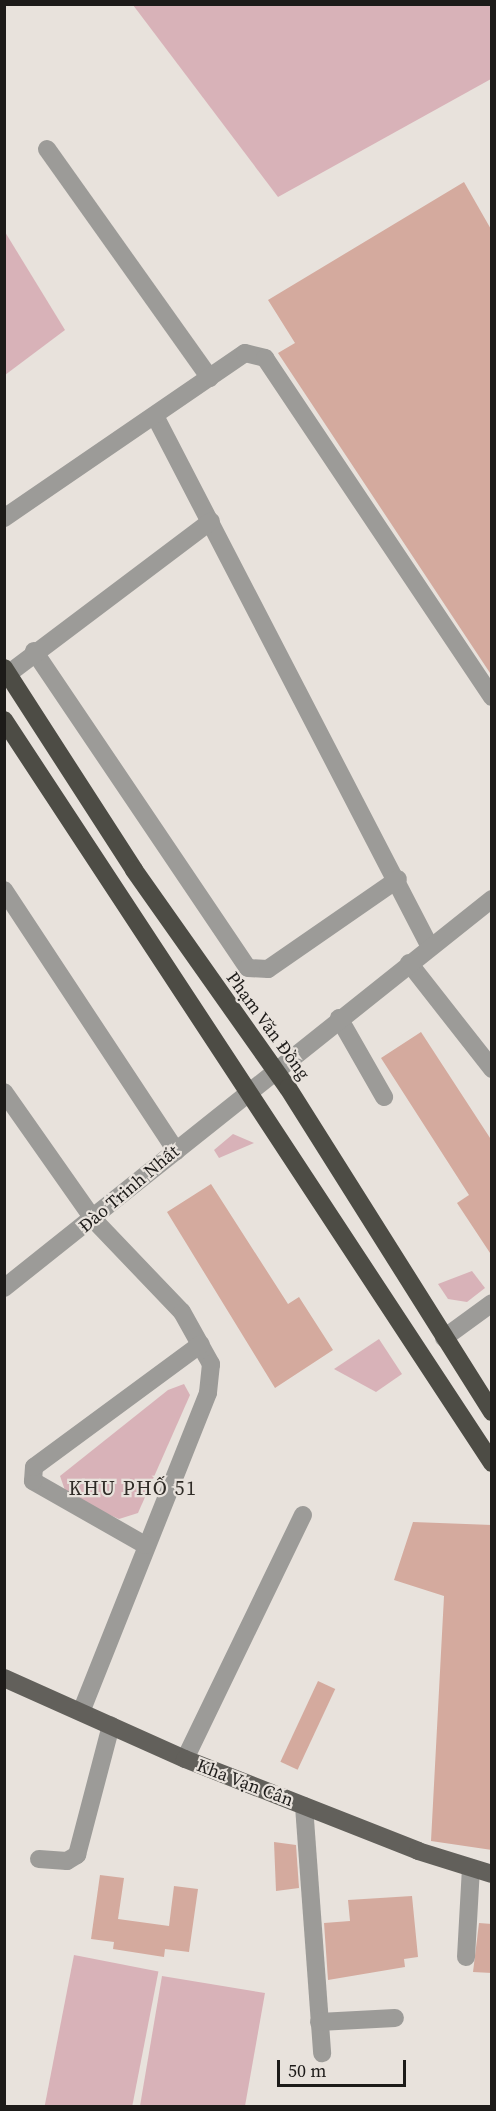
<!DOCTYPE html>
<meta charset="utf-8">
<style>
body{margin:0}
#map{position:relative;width:496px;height:2111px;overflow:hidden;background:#e8e2dc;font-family:"Source Serif 4",serif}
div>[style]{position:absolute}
.green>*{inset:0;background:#d8b2b8;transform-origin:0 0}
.building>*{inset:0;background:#d4aa9e;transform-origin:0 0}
.minor>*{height:18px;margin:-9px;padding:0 9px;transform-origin:9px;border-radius:9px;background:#9c9b98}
.major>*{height:18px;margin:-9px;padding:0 9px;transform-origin:9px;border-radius:9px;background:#62605b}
.highway>*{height:18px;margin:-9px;padding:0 9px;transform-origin:9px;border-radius:9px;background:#4d4c45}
span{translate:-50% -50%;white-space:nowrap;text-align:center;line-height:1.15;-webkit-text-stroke:4.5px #e8e2dc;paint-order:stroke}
.street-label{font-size:18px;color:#1d1b19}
.neighbourhood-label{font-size:20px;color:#2f2b26;letter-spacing:1.5px}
.frame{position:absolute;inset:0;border:6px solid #1d1b19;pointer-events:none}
.scale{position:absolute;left:277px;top:2060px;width:129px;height:27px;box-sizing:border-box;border:3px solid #1d1b19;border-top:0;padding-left:8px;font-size:18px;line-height:21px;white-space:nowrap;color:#1d1b19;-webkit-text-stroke:4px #e8e2dc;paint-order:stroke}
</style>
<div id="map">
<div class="green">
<div style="clip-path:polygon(133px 5px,491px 5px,491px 79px,278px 197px)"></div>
<div style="clip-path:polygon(5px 232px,65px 330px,5px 375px)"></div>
<div style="clip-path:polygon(233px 1134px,254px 1143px,219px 1158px,214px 1150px)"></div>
<div style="clip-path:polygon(472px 1271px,485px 1288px,467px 1302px,448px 1299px,438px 1284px)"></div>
<div style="clip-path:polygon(379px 1339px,402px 1374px,376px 1392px,334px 1369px)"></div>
<div style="clip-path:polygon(184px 1384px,190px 1395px,138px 1513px,119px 1519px,67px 1496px,60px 1476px,168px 1390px)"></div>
<div style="left:74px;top:1955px;width:86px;height:154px;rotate:11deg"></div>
<div style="clip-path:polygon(162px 1976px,265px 1993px,245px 2106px,140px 2106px)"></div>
</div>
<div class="building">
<div style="clip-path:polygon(464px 182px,492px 231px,492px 676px,278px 353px,295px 343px,268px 300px)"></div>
<div style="clip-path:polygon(421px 1032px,492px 1141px,492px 1256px,457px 1203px,469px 1195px,381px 1058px)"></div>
<div style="clip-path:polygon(211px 1184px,288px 1304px,299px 1297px,333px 1350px,275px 1388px,167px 1212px)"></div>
<div style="clip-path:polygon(413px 1522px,492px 1525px,492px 1850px,431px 1841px,444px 1596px,394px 1580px)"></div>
<div style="left:318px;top:1681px;width:19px;height:89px;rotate:25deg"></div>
<div style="clip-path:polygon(274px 1842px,296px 1845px,299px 1888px,276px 1891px)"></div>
<div style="clip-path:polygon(100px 1875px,124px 1878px,118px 1919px,169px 1926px,174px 1886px,198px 1889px,189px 1952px,165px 1949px,164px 1957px,113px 1949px,114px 1942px,91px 1939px)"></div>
<div style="clip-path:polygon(412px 1896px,418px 1957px,404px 1959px,405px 1967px,328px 1980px,324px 1923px,350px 1921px,348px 1900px)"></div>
<div style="clip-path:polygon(479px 1923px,492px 1924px,492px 1973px,473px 1972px)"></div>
</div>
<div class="minor">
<div style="left:47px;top:149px;width:281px;rotate:54.6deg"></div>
<div style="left:155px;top:416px;width:598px;rotate:62.62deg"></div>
<div style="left:4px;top:518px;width:292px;rotate:-34.4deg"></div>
<div style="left:245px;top:353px;width:21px;rotate:14deg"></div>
<div style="left:265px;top:358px;width:408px;rotate:56.2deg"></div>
<div style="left:34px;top:651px;width:382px;rotate:56deg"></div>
<div style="left:248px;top:968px;width:20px;rotate:3deg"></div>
<div style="left:268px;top:969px;width:158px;rotate:-34.7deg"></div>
<div style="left:8px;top:674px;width:254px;rotate:-37deg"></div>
<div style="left:4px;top:890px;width:313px;rotate:56.6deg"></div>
<div style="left:409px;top:963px;width:135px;rotate:51.9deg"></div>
<div style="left:339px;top:1018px;width:91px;rotate:60.3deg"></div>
<div style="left:4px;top:1092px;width:156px;rotate:54.9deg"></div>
<div style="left:94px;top:1220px;width:127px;rotate:46.3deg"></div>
<div style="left:182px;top:1312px;width:60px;rotate:60.9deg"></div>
<div style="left:211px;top:1364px;width:29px;rotate:96deg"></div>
<div style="left:208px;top:1393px;width:343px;rotate:111.7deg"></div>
<div style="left:4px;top:1288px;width:624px;rotate:-38.56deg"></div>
<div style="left:444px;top:1338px;width:59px;rotate:-36.1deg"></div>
<div style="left:145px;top:1545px;width:129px;rotate:-150.3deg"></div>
<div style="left:33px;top:1481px;width:14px;rotate:-86deg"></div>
<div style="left:34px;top:1467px;width:207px;rotate:-36.4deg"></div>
<div style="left:185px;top:1759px;width:271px;rotate:-64.2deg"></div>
<div style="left:304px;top:1806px;width:248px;rotate:85.8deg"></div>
<div style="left:39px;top:1859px;width:28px;rotate:4deg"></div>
<div style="left:67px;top:1861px;width:12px;rotate:-31deg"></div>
<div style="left:77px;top:1855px;width:134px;rotate:-75.3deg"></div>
<div style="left:466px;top:1957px;width:89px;rotate:-86.8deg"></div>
<div style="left:319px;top:2022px;width:76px;rotate:-3deg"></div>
</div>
<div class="major">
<div style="left:4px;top:1678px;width:198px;rotate:24.1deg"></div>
<div style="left:185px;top:1759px;width:251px;rotate:21.5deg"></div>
<div style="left:418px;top:1851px;width:77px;rotate:17.3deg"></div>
</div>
<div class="highway">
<div style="left:4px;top:668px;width:240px;rotate:57.2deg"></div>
<div style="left:134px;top:870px;width:267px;rotate:54.8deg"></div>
<div style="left:288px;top:1088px;width:383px;rotate:57.8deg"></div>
<div style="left:4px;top:720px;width:889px;rotate:56.7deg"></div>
</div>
<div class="street-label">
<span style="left:268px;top:1026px;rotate:54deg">Phạm Văn Đồng</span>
<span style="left:129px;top:1189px;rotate:-40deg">Đào Trinh Nhất</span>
<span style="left:245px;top:1783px;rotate:21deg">Kha Vạn Cân</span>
</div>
<div class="neighbourhood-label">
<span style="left:133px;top:1488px">KHU PHỐ 51</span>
</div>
<div class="frame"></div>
<div class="scale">50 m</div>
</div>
